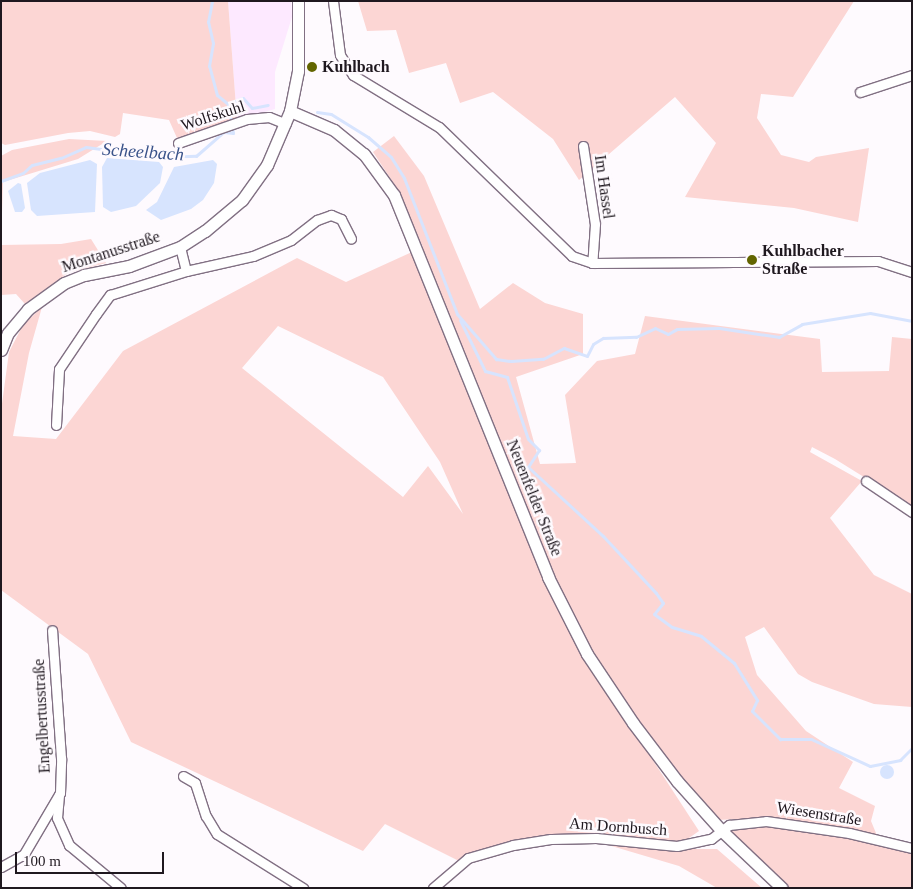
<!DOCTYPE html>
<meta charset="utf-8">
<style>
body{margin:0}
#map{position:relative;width:913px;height:889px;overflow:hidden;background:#fefafe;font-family:"Times New Roman",serif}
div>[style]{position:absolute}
.built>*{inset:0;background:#fde9ff}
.green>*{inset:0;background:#fcd6d4}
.water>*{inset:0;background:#d7e4fe}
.round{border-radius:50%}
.stream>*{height:3px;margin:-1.5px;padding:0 1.5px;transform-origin:1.5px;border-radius:1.5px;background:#d7e4fe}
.roads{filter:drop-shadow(1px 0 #817083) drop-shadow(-1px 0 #817083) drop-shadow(0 1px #817083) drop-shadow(0 -1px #817083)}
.minor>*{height:9px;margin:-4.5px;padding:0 4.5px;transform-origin:4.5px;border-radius:4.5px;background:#fff}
.secondary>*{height:11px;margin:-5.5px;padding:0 5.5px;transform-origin:5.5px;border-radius:5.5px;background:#fff}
.dots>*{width:14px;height:14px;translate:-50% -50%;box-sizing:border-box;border:2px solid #fefafe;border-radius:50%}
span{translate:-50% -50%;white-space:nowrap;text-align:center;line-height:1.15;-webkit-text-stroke:5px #fefafe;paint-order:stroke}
.poi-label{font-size:16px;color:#1f181f;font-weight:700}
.left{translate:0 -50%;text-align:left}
.street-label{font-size:16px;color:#1f181f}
.water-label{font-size:18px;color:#3a538a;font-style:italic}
.frame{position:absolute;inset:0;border:2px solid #1f181f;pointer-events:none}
.scale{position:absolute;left:15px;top:852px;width:149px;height:22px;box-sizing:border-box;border:2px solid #1f181f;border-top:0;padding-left:6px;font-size:15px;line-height:18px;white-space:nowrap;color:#1f181f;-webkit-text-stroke:4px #fefafe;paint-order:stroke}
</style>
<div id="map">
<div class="built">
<div style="clip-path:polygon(228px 1px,291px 1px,292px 17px,275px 72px,275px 109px,237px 120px)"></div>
</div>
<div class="green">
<div style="clip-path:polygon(1px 1px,228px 1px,237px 120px,177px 138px,169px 120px,123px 113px,120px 134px,115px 137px,90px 131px,68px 133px,5px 145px,1px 143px)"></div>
<div style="clip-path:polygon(358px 1px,854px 1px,793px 97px,761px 94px,757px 118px,781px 155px,809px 162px,816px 157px,869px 148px,858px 222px,794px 208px,685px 197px,716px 143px,675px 97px,579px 180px,553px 139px,493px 92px,460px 103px,446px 63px,409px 73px,396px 30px,367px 31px)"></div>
<div style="clip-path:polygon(evenodd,394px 136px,424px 176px,480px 309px,513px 283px,545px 303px,583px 314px,583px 354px,516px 377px,540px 464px,576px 463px,565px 395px,597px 361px,635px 354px,645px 316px,820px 339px,822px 372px,889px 371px,892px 337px,912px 339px,912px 507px,835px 459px,812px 447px,810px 452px,862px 481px,830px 518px,874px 575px,912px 594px,912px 707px,874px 704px,812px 682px,798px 674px,764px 627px,745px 637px,757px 675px,806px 731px,853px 762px,839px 788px,875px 806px,871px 821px,878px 838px,764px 818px,716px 820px,641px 742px,699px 831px,689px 838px,677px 843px,554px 836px,459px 861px,385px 824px,363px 851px,131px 742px,88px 654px,1px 590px,1px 411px,9px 352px,23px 325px,42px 307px,29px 353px,13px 436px,56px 439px,123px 351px,297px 258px,346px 282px,423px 247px,394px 184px,373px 152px,394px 136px,278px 326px,383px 377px,440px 462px,463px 514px,428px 466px,403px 497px,242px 368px,278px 326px)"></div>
<div style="clip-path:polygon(69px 139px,107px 141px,78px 159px,3px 182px,1px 245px,61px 244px,91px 239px,106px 263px,68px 273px,25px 304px,16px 294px,1px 295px,1px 156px,12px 150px)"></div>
<div style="clip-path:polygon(767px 824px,849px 836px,912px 850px,912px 888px,787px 888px,728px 830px)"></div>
<div style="clip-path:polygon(598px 842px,674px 849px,717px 849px,762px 888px,717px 888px,679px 866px)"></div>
</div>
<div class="water">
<div style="clip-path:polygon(107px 158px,159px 162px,163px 167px,160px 183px,136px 206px,111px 212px,103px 207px,102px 167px)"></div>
<div style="clip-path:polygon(90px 160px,97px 164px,95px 212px,37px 216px,31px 210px,27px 183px,40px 173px)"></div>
<div style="clip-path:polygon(213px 160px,217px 164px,214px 183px,203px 200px,191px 209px,161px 220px,146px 210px,157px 202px,174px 167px)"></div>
<div style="clip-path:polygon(18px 183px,21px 184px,25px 208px,22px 212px,15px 212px,8px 191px)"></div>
<div class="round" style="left:880px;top:765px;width:14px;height:14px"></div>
</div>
<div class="stream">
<div style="left:228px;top:104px;width:16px;rotate:-22deg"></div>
<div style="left:243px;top:98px;width:13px;rotate:48deg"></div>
<div style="left:252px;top:108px;width:16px;rotate:-11deg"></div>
<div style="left:317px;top:112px;width:14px;rotate:8deg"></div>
<div style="left:331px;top:114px;width:44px;rotate:31.9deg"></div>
<div style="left:368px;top:137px;width:30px;rotate:41deg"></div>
<div style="left:391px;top:157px;width:25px;rotate:58deg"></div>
<div style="left:404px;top:178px;width:146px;rotate:68.7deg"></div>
<div style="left:457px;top:314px;width:60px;rotate:49.1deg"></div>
<div style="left:496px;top:359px;width:15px;rotate:8deg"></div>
<div style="left:511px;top:361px;width:32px;rotate:-4deg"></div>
<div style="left:543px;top:359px;width:24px;rotate:-28deg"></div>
<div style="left:564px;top:348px;width:24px;rotate:19deg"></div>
<div style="left:587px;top:356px;width:13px;rotate:-63deg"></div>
<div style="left:593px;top:344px;width:12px;rotate:-31deg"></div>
<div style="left:603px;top:338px;width:33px;rotate:-2deg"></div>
<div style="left:636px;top:337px;width:21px;rotate:-25deg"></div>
<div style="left:655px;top:328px;width:14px;rotate:25deg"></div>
<div style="left:668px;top:334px;width:10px;rotate:-29deg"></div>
<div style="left:677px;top:329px;width:42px;rotate:-1.4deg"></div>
<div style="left:719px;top:328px;width:61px;rotate:8.5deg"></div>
<div style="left:779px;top:337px;width:26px;rotate:-29deg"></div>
<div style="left:802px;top:324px;width:69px;rotate:-9.2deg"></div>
<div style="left:870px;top:313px;width:43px;rotate:10.8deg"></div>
<div style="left:1px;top:181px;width:23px;rotate:-20deg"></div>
<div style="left:23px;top:173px;width:12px;rotate:-42deg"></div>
<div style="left:32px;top:165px;width:30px;rotate:-14deg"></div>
<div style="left:61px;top:158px;width:27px;rotate:-24deg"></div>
<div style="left:86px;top:147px;width:75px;rotate:7.7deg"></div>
<div style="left:160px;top:157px;width:36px;rotate:-2deg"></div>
<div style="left:196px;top:156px;width:37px;rotate:-41deg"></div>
<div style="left:224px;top:132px;width:9px;rotate:6deg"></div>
<div style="left:233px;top:133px;width:29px;rotate:-100deg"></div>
<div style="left:228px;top:104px;width:14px;rotate:-141deg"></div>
<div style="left:217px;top:95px;width:30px;rotate:-105deg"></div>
<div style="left:209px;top:66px;width:23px;rotate:-80deg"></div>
<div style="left:213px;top:43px;width:22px;rotate:-103deg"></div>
<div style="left:208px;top:22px;width:21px;rotate:-79deg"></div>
<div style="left:460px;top:320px;width:57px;rotate:63.9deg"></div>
<div style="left:485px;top:371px;width:23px;rotate:15deg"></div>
<div style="left:507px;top:377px;width:65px;rotate:71.3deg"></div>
<div style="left:528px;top:439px;width:16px;rotate:45deg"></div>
<div style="left:539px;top:450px;width:20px;rotate:123deg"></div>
<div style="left:528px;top:467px;width:102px;rotate:42.6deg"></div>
<div style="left:603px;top:536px;width:78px;rotate:47.1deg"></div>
<div style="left:656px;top:593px;width:12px;rotate:55deg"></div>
<div style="left:663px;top:603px;width:14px;rotate:129deg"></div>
<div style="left:654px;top:614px;width:22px;rotate:36deg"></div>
<div style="left:672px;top:627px;width:30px;rotate:17deg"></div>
<div style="left:701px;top:636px;width:43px;rotate:39.3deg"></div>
<div style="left:734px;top:663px;width:44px;rotate:58.1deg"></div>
<div style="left:757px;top:700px;width:12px;rotate:114deg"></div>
<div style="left:752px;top:711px;width:40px;rotate:45deg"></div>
<div style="left:780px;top:739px;width:31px"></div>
<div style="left:811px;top:739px;width:65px;rotate:24.6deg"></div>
<div style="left:870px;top:766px;width:31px;rotate:-11deg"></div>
<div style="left:900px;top:760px;width:17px;rotate:-45deg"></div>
</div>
<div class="roads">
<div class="minor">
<div style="left:333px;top:1px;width:54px;rotate:82.6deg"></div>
<div style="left:340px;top:55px;width:24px;rotate:57deg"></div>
<div style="left:353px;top:75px;width:100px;rotate:31.2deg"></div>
<div style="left:439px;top:127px;width:185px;rotate:44.1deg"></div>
<div style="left:572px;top:256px;width:21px;rotate:19deg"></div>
<div style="left:592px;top:263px;width:286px;rotate:-0.4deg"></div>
<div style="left:878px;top:261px;width:36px;rotate:18deg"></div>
<div style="left:860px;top:92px;width:55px;rotate:-18.1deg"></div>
<div style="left:178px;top:143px;width:73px;rotate:-19.2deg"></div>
<div style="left:247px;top:119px;width:22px;rotate:-5deg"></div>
<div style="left:269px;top:117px;width:18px;rotate:22deg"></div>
<div style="left:583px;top:146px;width:79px;rotate:81.3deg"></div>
<div style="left:595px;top:224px;width:39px;rotate:94deg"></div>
<div style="left:186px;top:271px;width:69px;rotate:-12.6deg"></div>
<div style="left:253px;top:256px;width:41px;rotate:-22.8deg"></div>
<div style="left:291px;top:240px;width:33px;rotate:-38deg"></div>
<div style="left:317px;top:220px;width:15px;rotate:-20deg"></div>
<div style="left:331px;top:215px;width:11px;rotate:22deg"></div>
<div style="left:341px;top:219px;width:22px;rotate:63deg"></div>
<div style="left:56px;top:425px;width:56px;rotate:-86.9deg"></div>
<div style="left:59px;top:369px;width:66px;rotate:-56.1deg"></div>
<div style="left:96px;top:314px;width:24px;rotate:-54deg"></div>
<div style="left:110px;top:295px;width:80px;rotate:-17.5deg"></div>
<div style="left:186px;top:271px;width:25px;rotate:-104deg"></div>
<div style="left:866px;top:481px;width:55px;rotate:34deg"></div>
<div style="left:183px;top:776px;width:14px;rotate:30deg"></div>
<div style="left:195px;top:783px;width:35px;rotate:72deg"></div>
<div style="left:206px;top:816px;width:21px;rotate:59deg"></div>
<div style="left:217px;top:834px;width:102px;rotate:32.1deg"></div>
<div style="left:59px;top:795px;width:23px;rotate:95deg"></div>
<div style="left:57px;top:818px;width:30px;rotate:66deg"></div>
<div style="left:69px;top:845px;width:67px;rotate:39.6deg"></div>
<div style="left:1px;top:867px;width:26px;rotate:-29deg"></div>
<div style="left:24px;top:854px;width:71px;rotate:-59.5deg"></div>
<div style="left:60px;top:793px;width:35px;rotate:-88deg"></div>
<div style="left:61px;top:758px;width:128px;rotate:-94deg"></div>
<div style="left:433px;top:888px;width:46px;rotate:-40.6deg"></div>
<div style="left:468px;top:858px;width:47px;rotate:-16.1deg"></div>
<div style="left:513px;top:845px;width:38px;rotate:-9deg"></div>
<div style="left:551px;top:839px;width:45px;rotate:-1.3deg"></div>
<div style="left:596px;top:838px;width:81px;rotate:5.6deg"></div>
<div style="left:677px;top:846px;width:35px;rotate:-12deg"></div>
<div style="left:711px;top:839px;width:23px;rotate:-38deg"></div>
<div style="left:729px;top:825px;width:37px;rotate:-6deg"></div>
<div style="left:766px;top:821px;width:84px;rotate:8.2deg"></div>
<div style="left:849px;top:833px;width:65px;rotate:13.4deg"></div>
</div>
<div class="secondary">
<div style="left:290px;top:111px;width:48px;rotate:23.4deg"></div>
<div style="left:334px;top:130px;width:38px;rotate:39deg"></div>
<div style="left:364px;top:154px;width:51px;rotate:53.8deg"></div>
<div style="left:394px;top:195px;width:412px;rotate:68deg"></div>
<div style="left:548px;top:577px;width:86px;rotate:63.1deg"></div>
<div style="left:587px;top:654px;width:83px;rotate:56.3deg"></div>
<div style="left:633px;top:723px;width:73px;rotate:52.8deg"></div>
<div style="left:677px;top:781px;width:66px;rotate:48.1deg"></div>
<div style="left:721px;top:830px;width:84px;rotate:43.6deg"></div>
<div style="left:1px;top:350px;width:18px;rotate:-68deg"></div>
<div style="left:8px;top:333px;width:31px;rotate:-50deg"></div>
<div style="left:28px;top:309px;width:44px;rotate:-35.8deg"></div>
<div style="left:64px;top:283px;width:22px;rotate:-22deg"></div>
<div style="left:84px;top:275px;width:46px;rotate:-11.3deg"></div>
<div style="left:129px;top:266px;width:54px;rotate:-20.4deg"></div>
<div style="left:180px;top:247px;width:30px;rotate:-33deg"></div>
<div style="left:205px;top:231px;width:48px;rotate:-40deg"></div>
<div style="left:242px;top:200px;width:43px;rotate:-54.5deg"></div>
<div style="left:267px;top:165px;width:59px;rotate:-66.9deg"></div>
<div style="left:290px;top:111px;width:41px;rotate:-78.7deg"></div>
<div style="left:298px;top:71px;width:70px;rotate:-90deg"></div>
</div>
</div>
<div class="dots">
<div style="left:312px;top:67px;background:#626500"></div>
<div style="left:752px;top:260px;background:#626500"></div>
</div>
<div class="poi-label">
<span class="left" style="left:322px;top:67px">Kuhlbach</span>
<span class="left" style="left:762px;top:260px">Kuhlbacher<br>Straße</span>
</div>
<div class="street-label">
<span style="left:213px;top:116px;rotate:-18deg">Wolfskuhl</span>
<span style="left:604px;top:187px;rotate:82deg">Im Hassel</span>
<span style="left:111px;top:252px;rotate:-18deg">Montanusstraße</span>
<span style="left:534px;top:498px;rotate:68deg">Neuenfelder Straße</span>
<span style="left:42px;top:716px;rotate:-93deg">Engelbertusstraße</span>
<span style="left:819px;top:814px;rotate:9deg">Wiesenstraße</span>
<span style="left:618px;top:827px;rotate:4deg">Am Dornbusch</span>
</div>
<div class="water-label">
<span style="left:143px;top:152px;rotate:4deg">Scheelbach</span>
</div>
<div class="frame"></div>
<div class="scale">100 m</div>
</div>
